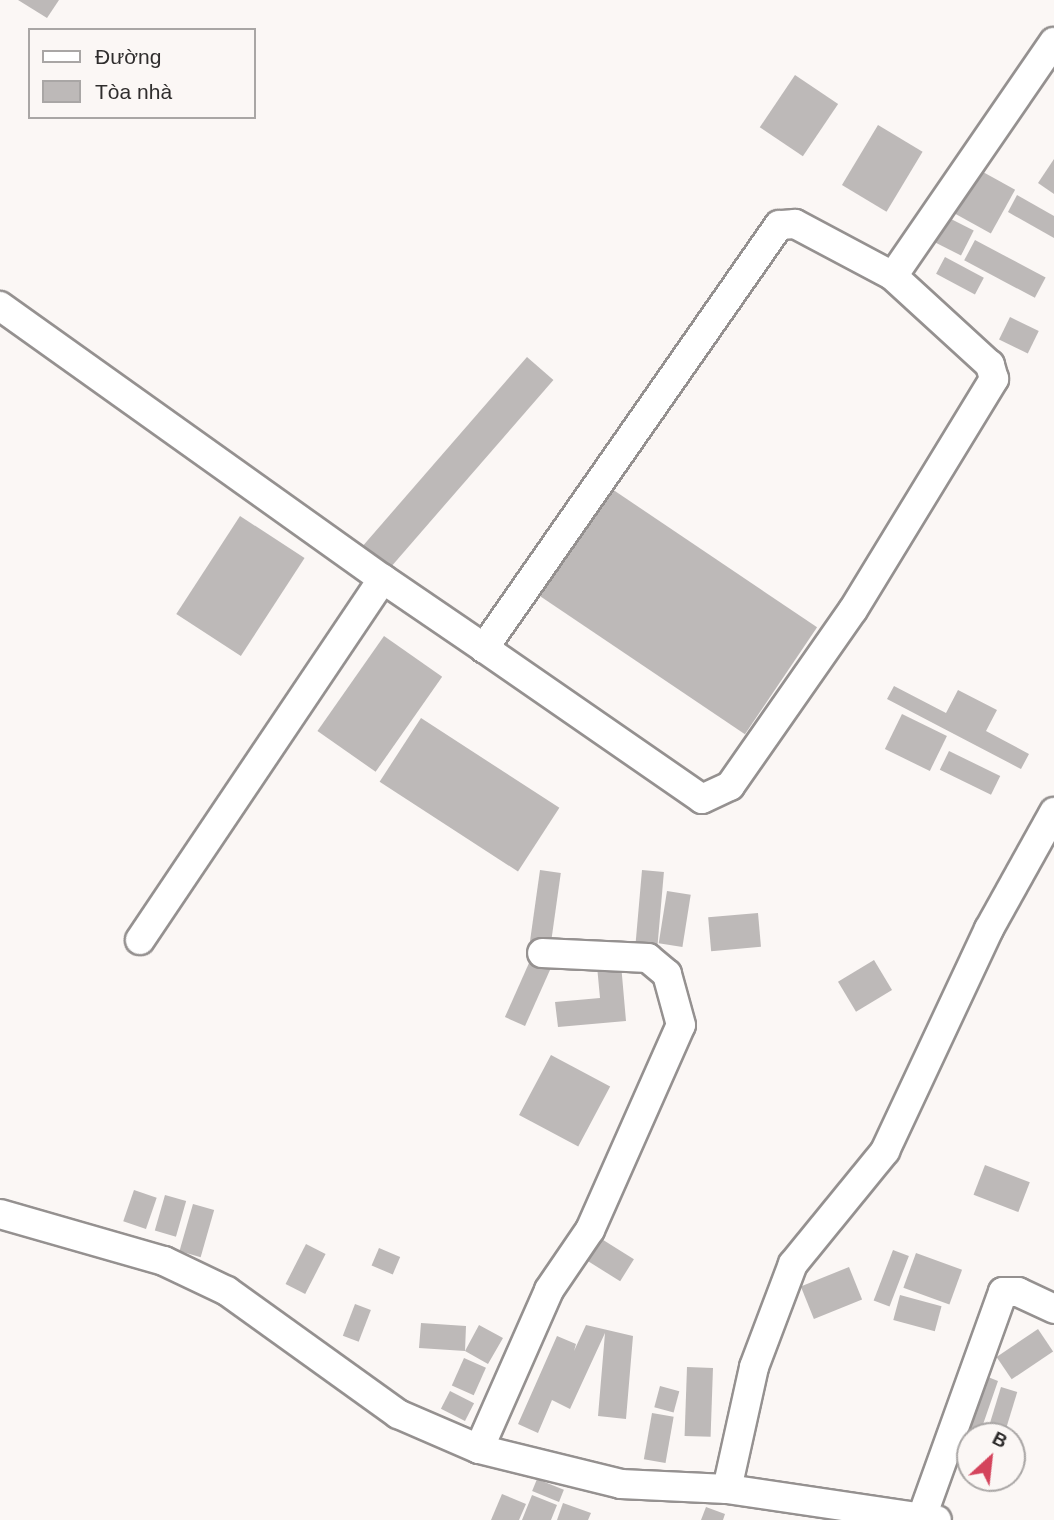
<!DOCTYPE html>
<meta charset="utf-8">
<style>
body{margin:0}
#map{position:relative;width:1054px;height:1520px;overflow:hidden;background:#fbf7f5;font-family:Helvetica,sans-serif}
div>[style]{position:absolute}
.building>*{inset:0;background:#bdb9b8;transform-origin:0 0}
.roads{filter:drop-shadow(2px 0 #959190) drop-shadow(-2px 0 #959190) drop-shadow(0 2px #959190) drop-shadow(0 -2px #959190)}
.minor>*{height:28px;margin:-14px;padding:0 14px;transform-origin:14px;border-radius:14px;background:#fff}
span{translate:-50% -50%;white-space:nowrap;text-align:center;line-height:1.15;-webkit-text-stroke:7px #fbf7f5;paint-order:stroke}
.legend{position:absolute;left:28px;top:28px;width:228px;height:91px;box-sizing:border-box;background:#fbf7f5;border:2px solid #a9a6a5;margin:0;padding:9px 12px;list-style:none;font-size:21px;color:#2f2d2d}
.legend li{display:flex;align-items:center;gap:14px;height:35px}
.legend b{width:35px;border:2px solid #a9a6a5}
.north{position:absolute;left:956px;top:1422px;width:70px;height:70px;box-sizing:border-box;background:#fbf7f5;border:2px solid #a9a6a5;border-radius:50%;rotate:27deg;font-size:19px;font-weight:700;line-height:28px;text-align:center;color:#2f2d2d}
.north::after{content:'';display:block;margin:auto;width:24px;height:32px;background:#d4445c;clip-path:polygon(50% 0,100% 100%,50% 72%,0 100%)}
</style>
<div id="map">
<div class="building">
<div style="clip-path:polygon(18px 0,59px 0,47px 18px)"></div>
<div style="left:795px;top:75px;width:52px;height:63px;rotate:34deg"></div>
<div style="left:878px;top:125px;width:52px;height:70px;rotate:31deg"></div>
<div style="clip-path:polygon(1054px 159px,1054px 194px,1038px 183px)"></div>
<div style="left:974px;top:167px;width:47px;height:50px;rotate:29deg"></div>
<div style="clip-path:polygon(1017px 195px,1054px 216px,1054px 238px,1008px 212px)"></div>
<div style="left:947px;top:217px;width:30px;height:28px;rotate:27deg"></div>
<div style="left:975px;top:240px;width:80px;height:23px;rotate:28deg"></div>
<div style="left:945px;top:257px;width:44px;height:19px;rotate:28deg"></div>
<div style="left:1010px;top:317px;width:32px;height:25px;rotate:26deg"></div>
<div style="left:527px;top:357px;width:35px;height:251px;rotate:41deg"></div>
<div style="left:609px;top:487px;width:251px;height:129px;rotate:34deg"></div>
<div style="left:240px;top:516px;width:77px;height:117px;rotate:33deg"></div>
<div style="left:384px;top:636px;width:71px;height:116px;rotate:35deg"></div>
<div style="clip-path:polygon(894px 686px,946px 713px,958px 690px,997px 710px,986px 731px,1029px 754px,1021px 769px,887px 699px)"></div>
<div style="left:902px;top:714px;width:50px;height:39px;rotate:26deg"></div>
<div style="left:421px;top:718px;width:165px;height:76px;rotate:33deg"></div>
<div style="left:949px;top:751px;width:57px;height:21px;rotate:26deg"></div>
<div style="left:540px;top:870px;width:21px;height:78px;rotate:8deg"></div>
<div style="left:642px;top:870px;width:22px;height:75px;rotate:5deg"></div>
<div style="left:667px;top:891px;width:24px;height:53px;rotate:9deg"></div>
<div style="left:758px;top:913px;width:34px;height:50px;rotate:85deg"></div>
<div style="left:533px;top:954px;width:22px;height:69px;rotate:24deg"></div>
<div style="left:874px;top:960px;width:35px;height:42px;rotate:59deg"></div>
<div style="clip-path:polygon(621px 964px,626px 1021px,558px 1027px,555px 1002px,600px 998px,597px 966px)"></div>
<div style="left:551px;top:1055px;width:67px;height:68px;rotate:28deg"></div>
<div style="left:985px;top:1165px;width:48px;height:32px;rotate:21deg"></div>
<div style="left:134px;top:1190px;width:24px;height:33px;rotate:19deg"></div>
<div style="left:165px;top:1195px;width:22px;height:37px;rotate:16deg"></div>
<div style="left:193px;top:1204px;width:22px;height:49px;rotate:16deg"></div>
<div style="left:600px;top:1238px;width:40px;height:26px;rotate:32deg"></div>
<div style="left:306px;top:1244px;width:22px;height:45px;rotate:27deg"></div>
<div style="left:379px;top:1248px;width:23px;height:19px;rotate:23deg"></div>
<div style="left:893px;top:1250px;width:17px;height:54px;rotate:21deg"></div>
<div style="left:916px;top:1253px;width:49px;height:37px;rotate:20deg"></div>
<div style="left:849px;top:1267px;width:35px;height:52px;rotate:68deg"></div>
<div style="left:900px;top:1295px;width:43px;height:26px;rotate:15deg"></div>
<div style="left:355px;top:1304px;width:17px;height:34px;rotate:21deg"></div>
<div style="clip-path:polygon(421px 1323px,466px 1326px,465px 1351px,479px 1325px,503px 1338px,488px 1364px,465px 1351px,419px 1348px)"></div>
<div style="clip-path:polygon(586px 1325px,633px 1336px,626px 1419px,598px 1416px,605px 1333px,570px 1409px,552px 1400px,538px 1433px,518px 1424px,557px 1336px,576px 1344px,574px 1351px)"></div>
<div style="left:1038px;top:1329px;width:27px;height:50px;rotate:56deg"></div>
<div style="left:464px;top:1358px;width:24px;height:30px;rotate:24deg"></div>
<div style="left:687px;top:1367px;width:26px;height:69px;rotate:2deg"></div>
<div style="clip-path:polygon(983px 1375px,998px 1381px,979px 1436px,970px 1436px,970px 1459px,954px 1453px)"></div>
<div style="left:660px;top:1386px;width:20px;height:22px;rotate:15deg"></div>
<div style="left:1001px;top:1387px;width:17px;height:52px;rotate:17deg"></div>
<div style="left:450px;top:1391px;width:27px;height:20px;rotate:27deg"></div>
<div style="left:652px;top:1413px;width:22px;height:47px;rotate:10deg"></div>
<div style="left:537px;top:1479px;width:29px;height:13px;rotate:22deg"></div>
<div style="clip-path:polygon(502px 1494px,526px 1504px,519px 1520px,491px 1520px)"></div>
<div style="clip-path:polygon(532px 1495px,557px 1505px,551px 1520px,522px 1520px)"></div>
<div style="clip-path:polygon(563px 1503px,591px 1513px,588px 1520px,557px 1520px)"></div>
<div style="clip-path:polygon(706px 1507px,725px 1514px,723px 1520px,701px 1520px)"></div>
</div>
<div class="roads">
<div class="minor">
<div style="left:893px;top:276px;width:284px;rotate:-55.5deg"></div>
<div style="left:0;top:306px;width:470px;rotate:35.5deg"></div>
<div style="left:383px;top:579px;width:122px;rotate:34.3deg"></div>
<div style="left:484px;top:648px;width:265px;rotate:34.7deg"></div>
<div style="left:702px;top:799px;width:31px;rotate:-25deg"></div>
<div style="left:730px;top:786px;width:215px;rotate:-55.1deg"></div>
<div style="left:853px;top:610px;width:271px;rotate:-58.6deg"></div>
<div style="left:994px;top:379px;width:15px;rotate:-106deg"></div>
<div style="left:990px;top:365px;width:132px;rotate:-137.5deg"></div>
<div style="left:893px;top:276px;width:111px;rotate:-152deg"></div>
<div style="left:795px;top:224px;width:16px;rotate:176deg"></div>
<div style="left:779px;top:225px;width:516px;rotate:124.89deg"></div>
<div style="left:140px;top:940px;width:435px;rotate:-56.1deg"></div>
<div style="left:0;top:1214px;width:171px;rotate:16deg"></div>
<div style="left:164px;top:1261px;width:70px;rotate:25.5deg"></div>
<div style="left:227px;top:1291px;width:211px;rotate:35.7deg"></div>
<div style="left:398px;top:1414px;width:88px;rotate:23.4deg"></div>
<div style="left:479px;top:1449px;width:146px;rotate:13.8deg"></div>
<div style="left:621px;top:1484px;width:106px;rotate:2.7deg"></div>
<div style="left:727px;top:1489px;width:212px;rotate:8.4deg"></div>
<div style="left:479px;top:1449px;width:174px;rotate:-66.2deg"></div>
<div style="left:549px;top:1290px;width:73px;rotate:-55.7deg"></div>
<div style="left:590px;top:1230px;width:224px;rotate:-66.1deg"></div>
<div style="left:681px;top:1025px;width:53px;rotate:-105.4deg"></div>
<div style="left:667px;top:974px;width:25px;rotate:-140deg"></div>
<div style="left:648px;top:958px;width:106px;rotate:-177.3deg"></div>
<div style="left:727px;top:1489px;width:125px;rotate:-77.5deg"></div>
<div style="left:754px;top:1367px;width:110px;rotate:-69.3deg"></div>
<div style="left:793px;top:1264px;width:146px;rotate:-50.8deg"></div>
<div style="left:885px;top:1151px;width:245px;rotate:-64.9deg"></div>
<div style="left:989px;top:929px;width:134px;rotate:-60.9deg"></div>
<div style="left:923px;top:1514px;width:236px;rotate:-70.2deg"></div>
<div style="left:1003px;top:1292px;width:15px"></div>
<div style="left:1018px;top:1292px;width:40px;rotate:25deg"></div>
</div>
</div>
<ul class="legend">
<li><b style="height:9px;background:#fff"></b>Đường</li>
<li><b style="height:19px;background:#bdb9b8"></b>Tòa nhà</li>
</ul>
<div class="north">B</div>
</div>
